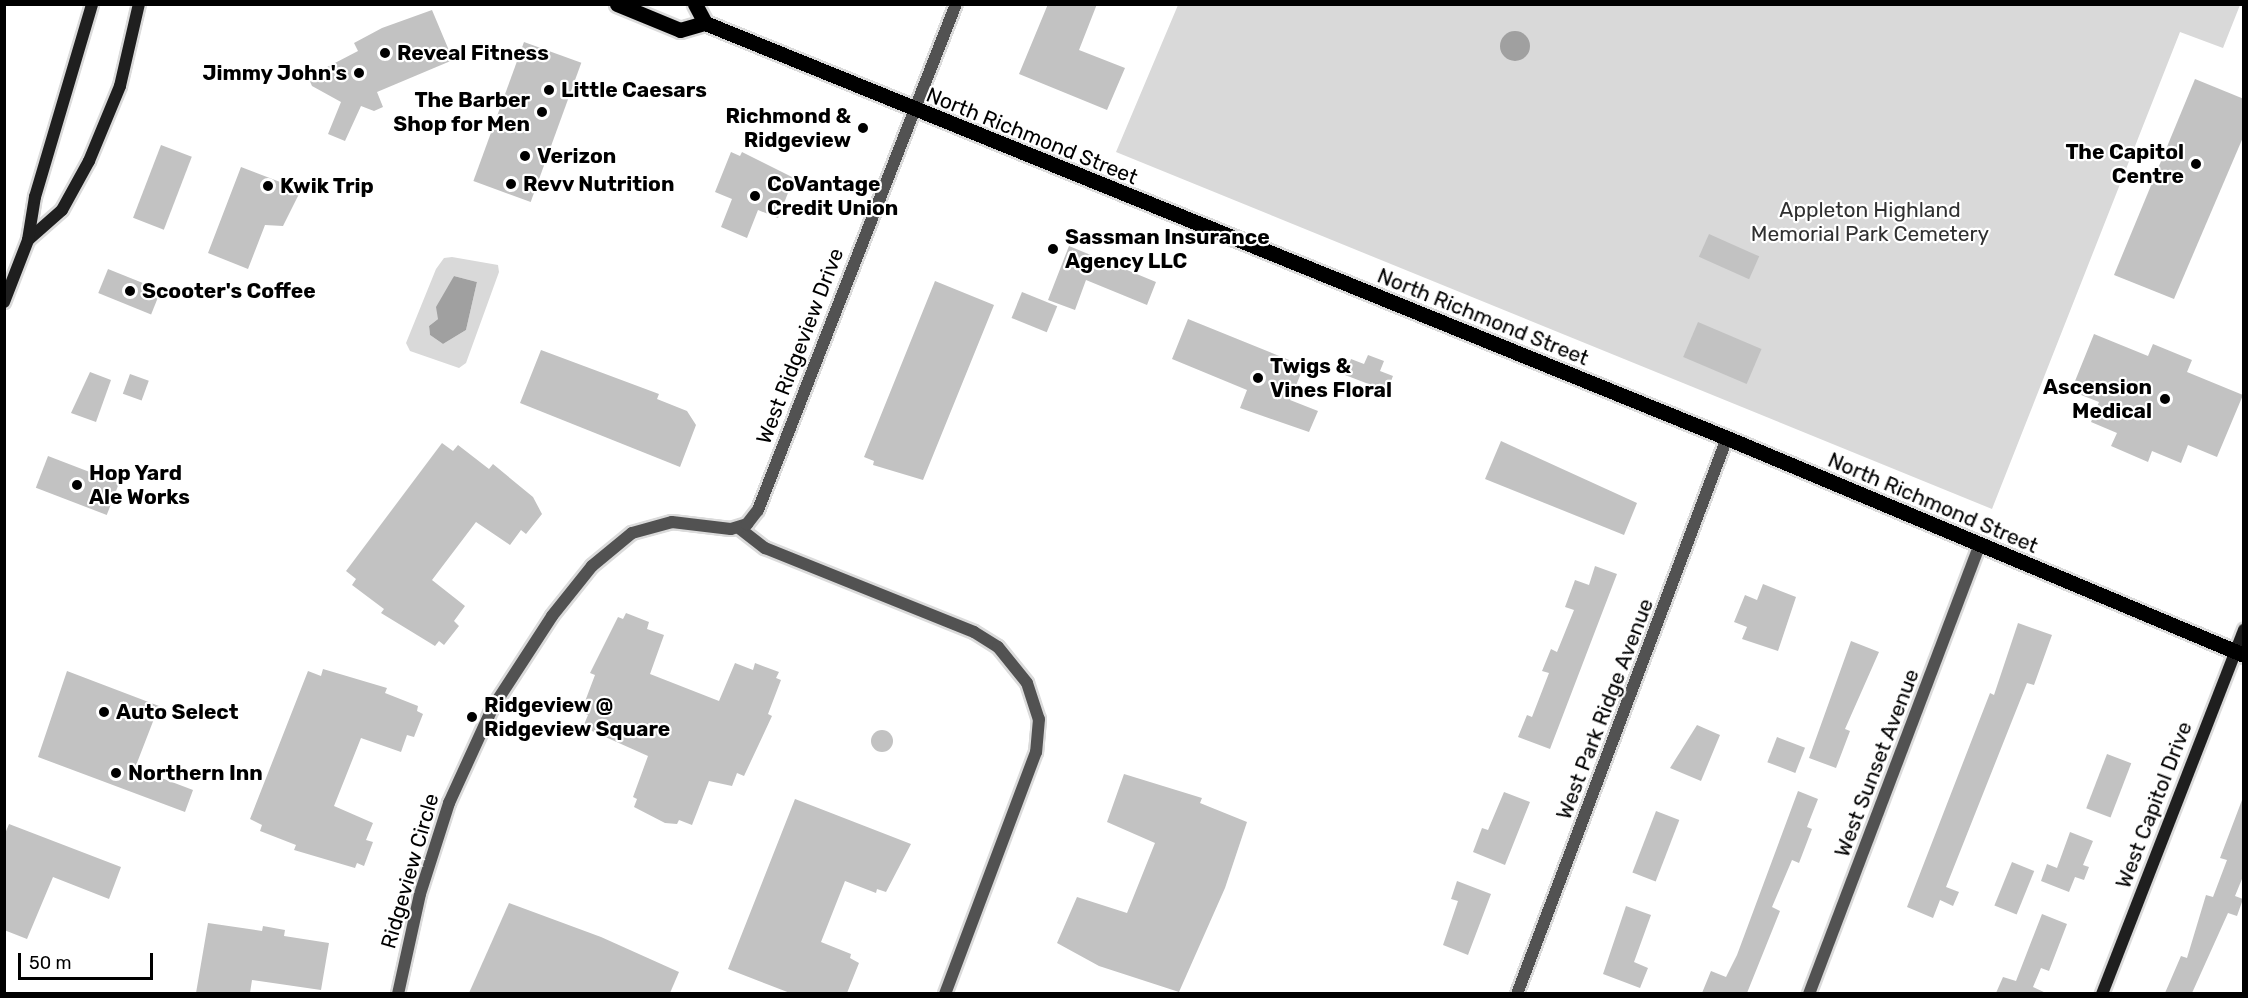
<!DOCTYPE html>
<style>
body{margin:0}
#map{position:relative;width:2248px;height:998px;overflow:hidden;background:#fff;font-family:Rubik,sans-serif}
div>[style]{position:absolute}
.green>*{inset:0;background:#d9d9d9}
.water>*{inset:0;background:#a0a0a0}
.round{border-radius:50%}
.building>*{inset:0;background:#c2c2c2;transform-origin:0 0}
.roads{filter:drop-shadow(2px 0 #dbdbdb) drop-shadow(-2px 0 #dbdbdb) drop-shadow(0 2px #dbdbdb) drop-shadow(0 -2px #dbdbdb)}
.street>*{height:12px;margin:-6px;padding:0 6px;transform-origin:6px;border-radius:6px;background:#525252}
.secondary>*{height:12px;margin:-6px;padding:0 6px;transform-origin:6px;border-radius:6px;background:#1f1f1f}
.primary>*{height:15px;margin:-7.5px;padding:0 7.5px;transform-origin:7.5px;border-radius:7.5px;background:#000}
.dots>*{width:16px;height:16px;translate:-50% -50%;box-sizing:border-box;border:3px solid #fff;border-radius:50%}
span{translate:-50% -50%;white-space:nowrap;text-align:center;line-height:1.15;-webkit-text-stroke:4.5px #fff;paint-order:stroke}
.poi-label{font-size:21px;color:#000;font-weight:700}
.left{translate:0 -50%;text-align:left}
.right{translate:-100% -50%;text-align:right}
.street-label{font-size:21px;color:#000}
.park-label{font-size:21px;color:#303030}
.frame{position:absolute;inset:0;border:6px solid #000;pointer-events:none}
.scale{position:absolute;left:18px;top:953px;width:135px;height:27px;box-sizing:border-box;border:3px solid #000;border-top:0;padding-left:8px;font-size:18px;line-height:21px;white-space:nowrap;color:#000;-webkit-text-stroke:4px #fff;paint-order:stroke}
</style>
<div id="map">
<div class="green">
<div style="clip-path:polygon(1178px 5px,2240px 5px,2223px 48px,2180px 32px,1992px 509px,1116px 152px)"></div>
<div style="clip-path:polygon(evenodd,452px 257px,498px 265px,499px 272px,466px 363px,459px 368px,410px 351px,406px 343px,436px 269px,444px 258px,452px 257px,454px 276px,477px 282px,466px 330px,443px 344px,430px 335px,429px 326px,438px 319px,454px 276px)"></div>
</div>
<div class="water">
<div class="round" style="left:1500px;top:31px;width:30px;height:30px"></div>
<div style="clip-path:polygon(454px 276px,477px 282px,466px 330px,443px 344px,430px 335px,429px 326px,438px 319px,436px 307px)"></div>
</div>
<div class="building">
<div style="clip-path:polygon(1048px 4px,1097px 4px,1079px 50px,1125px 68px,1107px 110px,1019px 74px)"></div>
<div style="clip-path:polygon(432px 10px,453px 60px,377px 92px,383px 107px,374px 111px,361px 106px,345px 141px,328px 134px,341px 102px,312px 86px,308px 77px,358px 51px,354px 43px,382px 28px)"></div>
<div style="left:524px;top:42px;width:61px;height:148px;rotate:20deg"></div>
<div style="clip-path:polygon(2195px 79px,2244px 99px,2244px 135px,2174px 299px,2114px 275px)"></div>
<div style="left:161px;top:145px;width:33px;height:78px;rotate:21deg"></div>
<div style="clip-path:polygon(731px 152px,740px 156px,742px 152px,794px 178px,778px 218px,758px 210px,747px 238px,721px 227px,732px 199px,715px 192px)"></div>
<div style="clip-path:polygon(241px 167px,301px 190px,283px 226px,265px 225px,248px 269px,208px 253px)"></div>
<div style="left:1709px;top:234px;width:55px;height:25px;rotate:24deg"></div>
<div style="clip-path:polygon(1069px 246px,1156px 282px,1147px 305px,1086px 280px,1075px 310px,1048px 300px)"></div>
<div style="left:108px;top:269px;width:57px;height:26px;rotate:22deg"></div>
<div style="clip-path:polygon(935px 281px,994px 305px,923px 480px,873px 465px,874px 461px,864px 457px)"></div>
<div style="left:1022px;top:292px;width:38px;height:28px;rotate:22deg"></div>
<div style="clip-path:polygon(1188px 319px,1304px 366px,1290px 400px,1318px 411px,1309px 432px,1240px 408px,1247px 390px,1172px 359px)"></div>
<div style="left:1698px;top:322px;width:69px;height:38px;rotate:23deg"></div>
<div style="clip-path:polygon(2094px 334px,2148px 356px,2153px 344px,2192px 360px,2187px 372px,2243px 395px,2217px 457px,2188px 445px,2181px 463px,2152px 451px,2148px 462px,2111px 446px,2117px 433px,2091px 422px,2099px 402px,2071px 391px)"></div>
<div style="clip-path:polygon(541px 350px,659px 394px,657px 399px,687px 411px,696px 425px,680px 467px,520px 403px)"></div>
<div style="clip-path:polygon(1368px 355px,1384px 361px,1380px 371px,1393px 376px,1387px 391px,1345px 375px,1351px 359px,1364px 364px)"></div>
<div style="clip-path:polygon(90px 372px,111px 380px,96px 422px,71px 413px)"></div>
<div style="left:130px;top:374px;width:20px;height:21px;rotate:20deg"></div>
<div style="clip-path:polygon(1501px 441px,1637px 503px,1624px 535px,1485px 479px)"></div>
<div style="clip-path:polygon(442px 443px,453px 451px,458px 445px,489px 469px,493px 464px,533px 497px,542px 514px,526px 534px,521px 530px,510px 545px,476px 522px,432px 580px,465px 606px,454px 621px,459px 626px,444px 645px,439px 641px,435px 646px,381px 613px,384px 609px,352px 585px,356px 579px,346px 571px)"></div>
<div style="left:48px;top:456px;width:76px;height:34px;rotate:21deg"></div>
<div style="clip-path:polygon(1595px 566px,1617px 574px,1550px 749px,1518px 737px,1527px 715px,1532px 717px,1549px 673px,1542px 671px,1551px 649px,1557px 652px,1574px 610px,1565px 607px,1575px 580px,1589px 585px)"></div>
<div style="clip-path:polygon(1763px 584px,1796px 597px,1778px 651px,1742px 639px,1747px 627px,1734px 622px,1745px 595px,1757px 600px)"></div>
<div style="clip-path:polygon(626px 613px,649px 622px,647px 629px,664px 635px,650px 674px,719px 701px,735px 663px,753px 670px,755px 663px,779px 672px,776px 678px,781px 680px,768px 714px,772px 716px,744px 776px,737px 773px,732px 786px,709px 781px,692px 825px,679px 820px,677px 824px,665px 823px,634px 807px,637px 799px,633px 797px,648px 756px,583px 727px,588px 715px,581px 712px,595px 675px,590px 673px,618px 617px,623px 619px)"></div>
<div style="clip-path:polygon(2018px 623px,2052px 635px,2034px 685px,2027px 683px,1946px 887px,1959px 892px,1953px 906px,1940px 900px,1933px 918px,1907px 907px,1990px 693px,1994px 695px)"></div>
<div style="clip-path:polygon(1851px 641px,1879px 652px,1845px 729px,1850px 731px,1836px 768px,1809px 758px)"></div>
<div style="clip-path:polygon(323px 669px,387px 688px,385px 693px,418px 706px,417px 711px,423px 714px,414px 737px,407px 735px,401px 752px,361px 738px,334px 806px,373px 823px,366px 840px,373px 842px,364px 866px,357px 863px,355px 868px,294px 850px,296px 845px,260px 831px,262px 825px,250px 819px,308px 671px,321px 676px)"></div>
<div style="clip-path:polygon(67px 671px,159px 706px,135px 768px,193px 790px,185px 812px,38px 757px)"></div>
<div style="clip-path:polygon(1697px 725px,1720px 735px,1701px 781px,1670px 768px)"></div>
<div class="round" style="left:871px;top:730px;width:22px;height:22px"></div>
<div style="left:1777px;top:737px;width:30px;height:27px;rotate:21deg"></div>
<div style="left:2107px;top:754px;width:26px;height:58px;rotate:21deg"></div>
<div style="clip-path:polygon(1124px 774px,1202px 798px,1200px 803px,1247px 822px,1225px 888px,1179px 992px,1099px 966px,1057px 943px,1077px 897px,1127px 913px,1155px 843px,1107px 822px)"></div>
<div style="clip-path:polygon(1798px 791px,1818px 799px,1807px 827px,1812px 829px,1799px 863px,1792px 860px,1772px 907px,1780px 911px,1747px 993px,1702px 993px,1711px 971px,1726px 977px,1737px 955px)"></div>
<div style="clip-path:polygon(1504px 792px,1530px 802px,1505px 865px,1473px 852px,1482px 828px,1488px 830px)"></div>
<div style="clip-path:polygon(795px 799px,911px 844px,886px 892px,877px 889px,876px 893px,845px 881px,821px 942px,851px 954px,850px 958px,859px 963px,847px 993px,790px 993px,728px 969px)"></div>
<div style="clip-path:polygon(2242px 800px,2244px 874px,2235px 896px,2243px 899px,2237px 916px,2228px 913px,2192px 993px,2165px 993px,2181px 956px,2187px 958px,2206px 895px,2213px 897px,2227px 860px,2220px 858px)"></div>
<div style="left:1656px;top:811px;width:25px;height:66px;rotate:21deg"></div>
<div style="clip-path:polygon(9px 824px,121px 867px,109px 899px,53px 877px,27px 939px,4px 930px,4px 836px)"></div>
<div style="clip-path:polygon(2070px 832px,2093px 841px,2083px 865px,2089px 867px,2084px 880px,2075px 877px,2069px 892px,2041px 881px,2047px 864px,2057px 868px)"></div>
<div style="left:2012px;top:862px;width:24px;height:47px;rotate:22deg"></div>
<div style="clip-path:polygon(1457px 881px,1491px 894px,1468px 955px,1443px 945px,1458px 901px,1451px 899px)"></div>
<div style="clip-path:polygon(509px 903px,601px 937px,679px 972px,670px 993px,469px 993px)"></div>
<div style="clip-path:polygon(1626px 906px,1651px 915px,1634px 962px,1648px 968px,1640px 988px,1603px 974px)"></div>
<div style="clip-path:polygon(2042px 914px,2067px 924px,2049px 971px,2041px 968px,2033px 987px,2046px 993px,1996px 993px,2003px 977px,2016px 981px)"></div>
<div style="clip-path:polygon(208px 923px,262px 931px,263px 926px,285px 930px,284px 936px,329px 943px,321px 990px,252px 980px,250px 993px,196px 993px)"></div>
</div>
<div class="roads">
<div class="street">
<div style="left:739px;top:528px;width:33px;rotate:38deg"></div>
<div style="left:765px;top:548px;width:225px;rotate:21.9deg"></div>
<div style="left:974px;top:632px;width:28px;rotate:32deg"></div>
<div style="left:998px;top:647px;width:46px;rotate:51.1deg"></div>
<div style="left:1027px;top:683px;width:38px;rotate:72deg"></div>
<div style="left:1039px;top:719px;width:33px;rotate:95deg"></div>
<div style="left:1036px;top:752px;width:259px;rotate:110.6deg"></div>
<div style="left:398px;top:994px;width:102px;rotate:-77.6deg"></div>
<div style="left:420px;top:894px;width:96px;rotate:-72.3deg"></div>
<div style="left:449px;top:803px;width:106px;rotate:-65.4deg"></div>
<div style="left:493px;top:707px;width:108px;rotate:-57deg"></div>
<div style="left:552px;top:616px;width:64px;rotate:-51.3deg"></div>
<div style="left:592px;top:566px;width:52px;rotate:-39.5deg"></div>
<div style="left:632px;top:533px;width:41px;rotate:-15.4deg"></div>
<div style="left:672px;top:522px;width:59px;rotate:6.8deg"></div>
<div style="left:731px;top:529px;width:17px;rotate:-17deg"></div>
<div style="left:747px;top:524px;width:18px;rotate:-52deg"></div>
<div style="left:758px;top:510px;width:543px;rotate:-68.63deg"></div>
<div style="left:1517px;top:994px;width:594px;rotate:-69.31deg"></div>
<div style="left:1809px;top:994px;width:479px;rotate:-69.2deg"></div>
</div>
<div class="secondary">
<div style="left:28px;top:240px;width:45px;rotate:-41.4deg"></div>
<div style="left:62px;top:210px;width:56px;rotate:-61.1deg"></div>
<div style="left:89px;top:161px;width:81px;rotate:-67.5deg"></div>
<div style="left:120px;top:86px;width:84px;rotate:-77deg"></div>
<div style="left:4px;top:302px;width:66px;rotate:-68.8deg"></div>
<div style="left:28px;top:240px;width:44px;rotate:-80.8deg"></div>
<div style="left:35px;top:197px;width:201px;rotate:-73.5deg"></div>
<div style="left:2102px;top:994px;width:391px;rotate:-68.7deg"></div>
</div>
<div class="primary">
<div style="left:617px;top:4px;width:68px;rotate:22.4deg"></div>
<div style="left:680px;top:30px;width:26px;rotate:-16deg"></div>
<div style="left:705px;top:23px;width:1103px;rotate:22.1deg"></div>
<div style="left:1727px;top:438px;width:561px;rotate:22.77deg"></div>
<div style="left:695px;top:4px;width:21px;rotate:62deg"></div>
</div>
</div>
<div class="dots">
<div style="left:385px;top:53px;background:#000"></div>
<div style="left:359px;top:73px;background:#000"></div>
<div style="left:549px;top:90px;background:#000"></div>
<div style="left:542px;top:112px;background:#000"></div>
<div style="left:863px;top:128px;background:#000"></div>
<div style="left:525px;top:156px;background:#000"></div>
<div style="left:2196px;top:164px;background:#000"></div>
<div style="left:511px;top:184px;background:#000"></div>
<div style="left:268px;top:186px;background:#000"></div>
<div style="left:755px;top:196px;background:#000"></div>
<div style="left:1053px;top:249px;background:#000"></div>
<div style="left:130px;top:291px;background:#000"></div>
<div style="left:1258px;top:378px;background:#000"></div>
<div style="left:2165px;top:399px;background:#000"></div>
<div style="left:77px;top:485px;background:#000"></div>
<div style="left:104px;top:712px;background:#000"></div>
<div style="left:472px;top:717px;background:#000"></div>
<div style="left:116px;top:773px;background:#000"></div>
</div>
<div class="poi-label">
<span class="left" style="left:397px;top:53px">Reveal Fitness</span>
<span class="right" style="left:347px;top:73px">Jimmy John's</span>
<span class="left" style="left:561px;top:90px">Little Caesars</span>
<span class="right" style="left:530px;top:112px">The Barber<br>Shop for Men</span>
<span class="right" style="left:851px;top:128px">Richmond &amp;<br>Ridgeview</span>
<span class="right" style="left:2184px;top:164px">The Capitol<br>Centre</span>
<span class="left" style="left:537px;top:156px">Verizon</span>
<span class="left" style="left:523px;top:184px">Revv Nutrition</span>
<span class="left" style="left:767px;top:196px">CoVantage<br>Credit Union</span>
<span class="left" style="left:280px;top:186px">Kwik Trip</span>
<span class="left" style="left:1065px;top:249px">Sassman Insurance<br>Agency LLC</span>
<span class="left" style="left:142px;top:291px">Scooter's Coffee</span>
<span class="left" style="left:1270px;top:378px">Twigs &amp;<br>Vines Floral</span>
<span class="right" style="left:2152px;top:399px">Ascension<br>Medical</span>
<span class="left" style="left:89px;top:485px">Hop Yard<br>Ale Works</span>
<span class="left" style="left:484px;top:717px">Ridgeview @<br>Ridgeview Square</span>
<span class="left" style="left:116px;top:712px">Auto Select</span>
<span class="left" style="left:128px;top:773px">Northern Inn</span>
</div>
<div class="street-label">
<span style="left:1032px;top:136px;rotate:22deg">North Richmond Street</span>
<span style="left:1483px;top:317px;rotate:22deg">North Richmond Street</span>
<span style="left:800px;top:346px;rotate:-69deg">West Ridgeview Drive</span>
<span style="left:1933px;top:503px;rotate:23deg">North Richmond Street</span>
<span style="left:1605px;top:709px;rotate:-69deg">West Park Ridge Avenue</span>
<span style="left:1877px;top:763px;rotate:-69deg">West Sunset Avenue</span>
<span style="left:2154px;top:805px;rotate:-69deg">West Capitol Drive</span>
<span style="left:410px;top:871px;rotate:-74deg">Ridgeview Circle</span>
</div>
<div class="park-label">
<span style="left:1870px;top:222px">Appleton Highland<br>Memorial Park Cemetery</span>
</div>
<div class="frame"></div>
<div class="scale">50 m</div>
</div>
